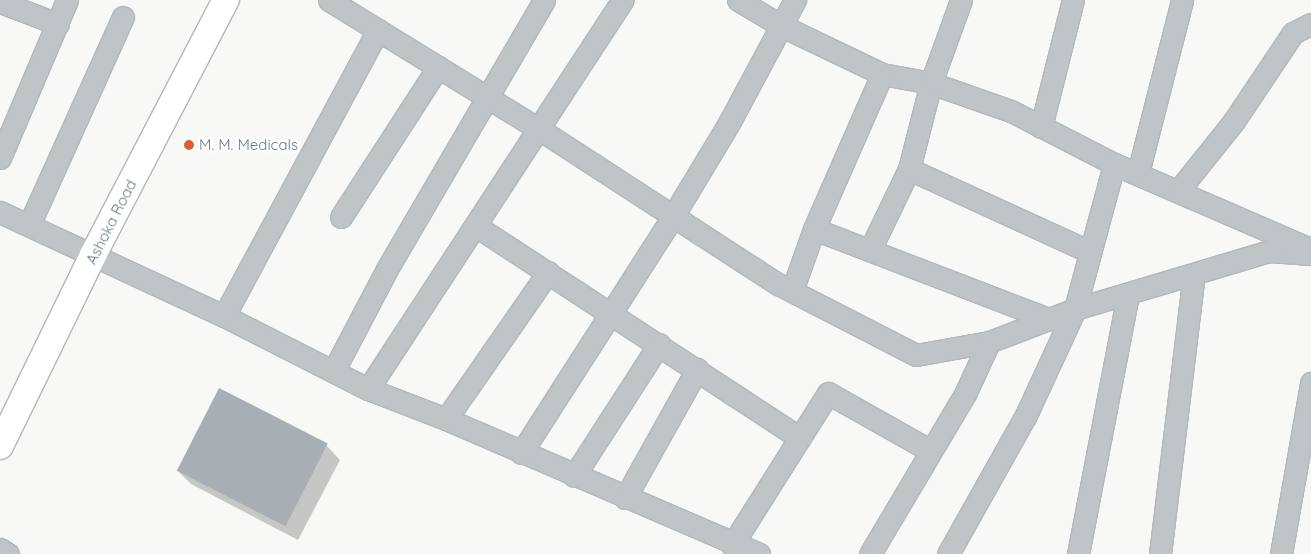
<!DOCTYPE html>
<style>
body{margin:0}
#map{position:relative;width:1311px;height:554px;overflow:hidden;background:#f8f8f6;font-family:Quicksand,sans-serif}
div>[style]{position:absolute}
.shadow>*{inset:0;background:#0003}
.building>*{inset:0;background:#a7afb5;transform-origin:0 0}
.roads{filter:drop-shadow(1px 0 #b3b8bc) drop-shadow(-1px 0 #b3b8bc) drop-shadow(0 1px #b3b8bc) drop-shadow(0 -1px #b3b8bc)}
.minor>*{height:21px;margin:-10.5px;padding:0 10.5px;transform-origin:10.5px;border-radius:10.5px;background:#bfc4c7}
.major>*{height:26px;margin:-13px;padding:0 13px;transform-origin:13px;border-radius:13px;background:#fff}
.dots>*{width:14px;height:14px;translate:-50% -50%;box-sizing:border-box;border:2px solid #fff;border-radius:50%}
span{translate:-50% -50%;white-space:nowrap;text-align:center;line-height:1.15;-webkit-text-stroke:5px #fff;paint-order:stroke}
.poi-label{font-size:15px;color:#697885}
.left{translate:0 -50%;text-align:left}
.street-label{font-size:15px;color:#697885}
</style>
<div id="map">
<div class="shadow">
<div style="clip-path:polygon(326px 445px,340px 460px,298px 540px,191px 484px,177px 470px)"></div>
</div>
<div class="building">
<div style="left:219px;top:388px;width:122px;height:93px;rotate:27deg"></div>
</div>
<div class="roads">
<div class="minor">
<div style="left:329px;top:0;width:246px;rotate:31.6deg"></div>
<div style="left:539px;top:129px;width:285px;rotate:33deg"></div>
<div style="left:778px;top:284px;width:155px;rotate:27.2deg"></div>
<div style="left:916px;top:355px;width:74px;rotate:-10.1deg"></div>
<div style="left:989px;top:342px;width:92px;rotate:-21deg"></div>
<div style="left:1075px;top:309px;width:202px;rotate:-16.6deg"></div>
<div style="left:1269px;top:251px;width:42px;rotate:4.1deg"></div>
<div style="left:738px;top:0;width:51px;rotate:30.6deg"></div>
<div style="left:782px;top:26px;width:111px;rotate:25.6deg"></div>
<div style="left:882px;top:74px;width:50px;rotate:10.4deg"></div>
<div style="left:931px;top:83px;width:85px;rotate:19.3deg"></div>
<div style="left:1011px;top:111px;width:116px;rotate:27.2deg"></div>
<div style="left:1114px;top:164px;width:211px;rotate:23.4deg"></div>
<div style="left:0;top:2px;width:62px;rotate:20.8deg"></div>
<div style="left:1041px;top:127px;width:131px;rotate:-75.9deg"></div>
<div style="left:0;top:158px;width:172px;rotate:-67deg"></div>
<div style="left:909px;top:169px;width:199px;rotate:24.6deg"></div>
<div style="left:1138px;top:173px;width:179px;rotate:-75.7deg"></div>
<div style="left:1178px;top:191px;width:90px;rotate:-51.3deg"></div>
<div style="left:1234px;top:121px;width:106px;rotate:-56.2deg"></div>
<div style="left:1293px;top:33px;width:20px;rotate:-27deg"></div>
<div style="left:0;top:212px;width:247px;rotate:24.9deg"></div>
<div style="left:224px;top:316px;width:161px;rotate:26.9deg"></div>
<div style="left:368px;top:389px;width:84px;rotate:21deg"></div>
<div style="left:446px;top:419px;width:341px;rotate:23.3deg"></div>
<div style="left:341px;top:217px;width:179px;rotate:-57.1deg"></div>
<div style="left:29px;top:225px;width:228px;rotate:-65.7deg"></div>
<div style="left:476px;top:226px;width:386px;rotate:33.2deg"></div>
<div style="left:814px;top:229px;width:252px;rotate:21deg"></div>
<div style="left:870px;top:250px;width:90px;rotate:-64.3deg"></div>
<div style="left:909px;top:169px;width:89px;rotate:-75.7deg"></div>
<div style="left:931px;top:83px;width:88px;rotate:-70.1deg"></div>
<div style="left:792px;top:291px;width:66px;rotate:-70.5deg"></div>
<div style="left:814px;top:229px;width:169px;rotate:-66.3deg"></div>
<div style="left:224px;top:316px;width:325px;rotate:-61.7deg"></div>
<div style="left:334px;top:370px;width:114px;rotate:-62.3deg"></div>
<div style="left:387px;top:269px;width:311px;rotate:-59.7deg"></div>
<div style="left:368px;top:389px;width:465px;rotate:-56.8deg"></div>
<div style="left:446px;top:419px;width:179px;rotate:-55.2deg"></div>
<div style="left:521px;top:453px;width:282px;rotate:-57.3deg"></div>
<div style="left:673px;top:216px;width:109px;rotate:-58.9deg"></div>
<div style="left:729px;top:123px;width:140px;rotate:-61.8deg"></div>
<div style="left:574px;top:476px;width:157px;rotate:-57.2deg"></div>
<div style="left:625px;top:498px;width:148px;rotate:-60.8deg"></div>
<div style="left:732px;top:545px;width:180px;rotate:-57.7deg"></div>
<div style="left:828px;top:393px;width:118px;rotate:29.4deg"></div>
<div style="left:0;top:549px;width:9px;rotate:32deg"></div>
<div style="left:870px;top:554px;width:188px;rotate:-59.3deg"></div>
<div style="left:966px;top:392px;width:55px;rotate:-65.3deg"></div>
<div style="left:948px;top:554px;width:159px;rotate:-60.7deg"></div>
<div style="left:1026px;top:415px;width:117px;rotate:-65.2deg"></div>
<div style="left:1075px;top:309px;width:150px;rotate:-74.9deg"></div>
<div style="left:1078px;top:554px;width:265px;rotate:-79.1deg"></div>
<div style="left:1160px;top:554px;width:282px;rotate:-83.1deg"></div>
<div style="left:1281px;top:554px;width:174px;rotate:-80deg"></div>
</div>
<div class="major">
<div style="left:0;top:446px;width:212px;rotate:-64deg"></div>
<div style="left:93px;top:255px;width:288px;rotate:-62.5deg"></div>
</div>
</div>
<div class="dots">
<div style="left:189px;top:145px;background:#da6035"></div>
</div>
<div class="poi-label">
<span class="left" style="left:199px;top:145px">M. M. Medicals</span>
</div>
<div class="street-label">
<span style="left:111px;top:222px;rotate:-63deg">Ashoka Road</span>
</div>
</div>
